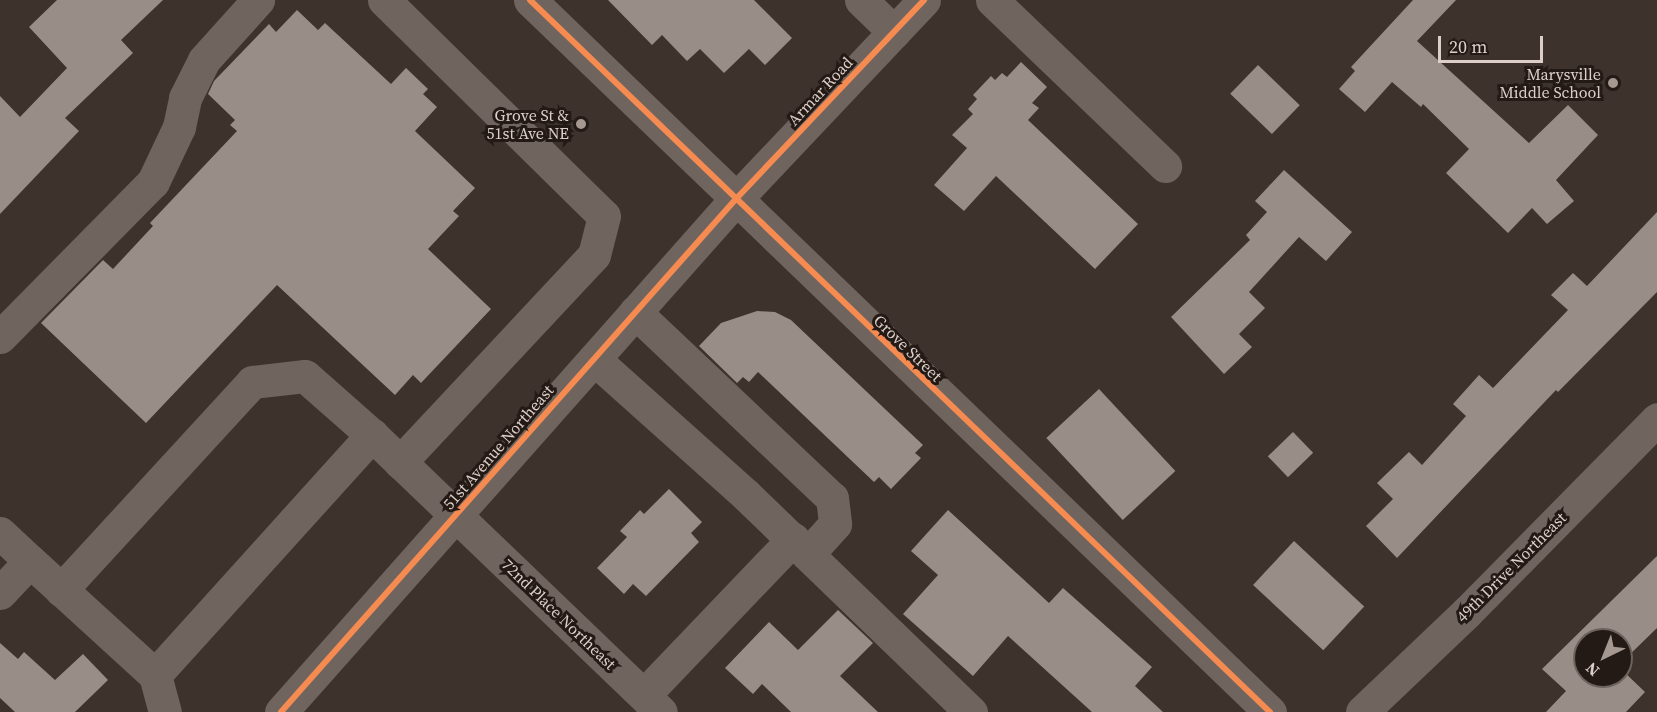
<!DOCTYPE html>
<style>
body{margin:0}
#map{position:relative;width:1657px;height:712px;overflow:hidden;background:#3d322c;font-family:"Source Serif 4",serif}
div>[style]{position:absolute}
.building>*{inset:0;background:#988d87;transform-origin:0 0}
.minor>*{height:33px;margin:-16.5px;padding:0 16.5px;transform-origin:16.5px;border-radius:16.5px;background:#6f645e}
.cycleway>*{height:6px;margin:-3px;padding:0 3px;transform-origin:3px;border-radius:3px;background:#f68b52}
.dots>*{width:16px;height:16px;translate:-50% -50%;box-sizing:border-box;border:3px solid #241a15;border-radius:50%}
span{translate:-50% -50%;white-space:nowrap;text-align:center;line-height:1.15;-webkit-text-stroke:6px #241a15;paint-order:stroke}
.poi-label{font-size:16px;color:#ddcfc8}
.right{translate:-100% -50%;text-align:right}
.street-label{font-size:16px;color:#ddcfc8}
.north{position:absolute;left:1573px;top:628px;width:60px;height:60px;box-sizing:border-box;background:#241a15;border:2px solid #6e625d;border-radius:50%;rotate:223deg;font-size:16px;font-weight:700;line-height:24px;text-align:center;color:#ddcfc8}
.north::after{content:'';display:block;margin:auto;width:21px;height:27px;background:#a59891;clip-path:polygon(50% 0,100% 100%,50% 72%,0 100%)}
.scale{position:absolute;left:1438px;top:36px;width:105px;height:27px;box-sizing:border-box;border:3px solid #ddcfc8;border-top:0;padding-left:8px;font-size:18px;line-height:21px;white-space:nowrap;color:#ddcfc8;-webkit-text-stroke:4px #241a15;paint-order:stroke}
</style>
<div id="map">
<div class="building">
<div style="clip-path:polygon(57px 0,163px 0,121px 40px,133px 53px,65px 118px,79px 131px,0 214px,0 96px,20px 117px,67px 68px,29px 27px)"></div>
<div style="clip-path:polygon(608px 0,754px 0,792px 38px,765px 65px,749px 49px,724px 73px,700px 49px,687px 61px,662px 35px,652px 45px)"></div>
<div style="clip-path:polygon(1413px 0,1456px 0,1417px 41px,1529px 143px,1568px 105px,1598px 135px,1556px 180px,1574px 201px,1547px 224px,1532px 208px,1508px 233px,1446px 173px,1469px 149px,1423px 104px,1421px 107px,1392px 82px,1365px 112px,1339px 89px,1355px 71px,1351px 67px)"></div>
<div style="clip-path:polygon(297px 10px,318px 30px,325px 23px,391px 84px,406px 68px,428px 89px,423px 94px,437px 107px,415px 131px,475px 188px,453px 211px,459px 216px,428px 249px,491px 309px,421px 383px,413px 375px,395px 395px,277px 285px,146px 423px,41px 323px,103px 260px,113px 269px,153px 226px,150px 223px,237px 131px,230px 125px,235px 120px,208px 94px,214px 81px,269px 24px,276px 32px)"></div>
<div style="clip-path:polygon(1021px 62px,1047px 87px,1032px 103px,1039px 108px,1028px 120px,1138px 224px,1095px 269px,996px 176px,964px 211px,934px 185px,967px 148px,952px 135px,973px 114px,968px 109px,977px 99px,973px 95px,991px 76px,995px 80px,1002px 73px,1007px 77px)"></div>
<div style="left:1258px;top:65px;width:58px;height:40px;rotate:44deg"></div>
<div style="clip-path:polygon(1284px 170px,1352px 232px,1326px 261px,1299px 237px,1249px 292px,1265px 308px,1239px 334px,1252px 347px,1224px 374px,1171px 317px,1250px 240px,1246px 235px,1267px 212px,1255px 201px)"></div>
<div style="clip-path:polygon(1657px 212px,1657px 292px,1558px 392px,1556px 390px,1397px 558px,1366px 526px,1393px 499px,1377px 483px,1409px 452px,1422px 465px,1466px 416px,1453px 404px,1479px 375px,1493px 388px,1568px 310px,1551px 295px,1573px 273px,1587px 286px)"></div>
<div style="clip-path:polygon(757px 311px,775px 312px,791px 320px,923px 445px,915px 453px,921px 458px,891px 489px,879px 477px,874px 482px,758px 372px,749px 382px,743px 377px,737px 383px,699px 346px,721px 323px)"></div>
<div style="left:1099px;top:389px;width:112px;height:72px;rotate:47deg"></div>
<div style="left:1293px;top:432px;width:29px;height:35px;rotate:46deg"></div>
<div style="clip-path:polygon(669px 489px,702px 522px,691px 533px,699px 542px,646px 596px,633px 584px,624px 594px,597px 568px,627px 537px,620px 531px,640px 510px,644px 514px)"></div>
<div style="clip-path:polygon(948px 510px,1049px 603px,1063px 588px,1152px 667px,1135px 686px,1163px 712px,1092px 712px,1008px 636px,973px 676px,903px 614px,938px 575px,911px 551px)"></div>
<div style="left:1294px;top:541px;width:96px;height:60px;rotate:43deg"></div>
<div style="clip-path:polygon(1657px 556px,1657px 628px,1621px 663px,1621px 640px,1585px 640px,1585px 676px,1621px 676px,1621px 669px,1645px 692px,1626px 712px,1546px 712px,1566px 691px,1542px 669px)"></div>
<div style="clip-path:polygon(838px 610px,873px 643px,840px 676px,878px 712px,791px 712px,762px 684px,753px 694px,725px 668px,769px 622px,798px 650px)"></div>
<div style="clip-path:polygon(0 643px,18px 659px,24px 652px,55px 680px,83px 654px,108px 680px,75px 712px,15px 712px,0 698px)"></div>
</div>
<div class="minor">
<div style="left:384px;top:0;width:308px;rotate:44.5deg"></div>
<div style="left:604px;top:216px;width:40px;rotate:104.4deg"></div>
<div style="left:594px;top:255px;width:284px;rotate:133.1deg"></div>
<div style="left:530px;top:0;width:1027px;rotate:43.9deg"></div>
<div style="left:861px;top:0;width:46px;rotate:44.1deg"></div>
<div style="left:992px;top:0;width:240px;rotate:43.8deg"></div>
<div style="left:635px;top:312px;width:271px;rotate:43.4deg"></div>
<div style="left:832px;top:498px;width:26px;rotate:83deg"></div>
<div style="left:835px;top:524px;width:40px;rotate:132deg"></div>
<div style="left:0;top:337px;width:218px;rotate:-45.4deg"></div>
<div style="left:153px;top:182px;width:61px;rotate:-64.7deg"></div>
<div style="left:179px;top:127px;width:30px;rotate:-78deg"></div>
<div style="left:185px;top:98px;width:42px;rotate:-63.4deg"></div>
<div style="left:204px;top:60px;width:81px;rotate:-48deg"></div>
<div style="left:594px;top:359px;width:204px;rotate:41.8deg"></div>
<div style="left:746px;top:495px;width:313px;rotate:44deg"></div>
<div style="left:0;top:533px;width:41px;rotate:43deg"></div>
<div style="left:61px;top:590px;width:282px;rotate:-47.4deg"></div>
<div style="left:252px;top:382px;width:53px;rotate:-6.5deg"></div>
<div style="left:305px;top:376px;width:89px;rotate:41.4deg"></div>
<div style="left:0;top:593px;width:44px;rotate:-46.8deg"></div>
<div style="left:30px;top:561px;width:169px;rotate:42.4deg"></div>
<div style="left:155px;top:675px;width:324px;rotate:-47.9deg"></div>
<div style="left:372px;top:435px;width:400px;rotate:43.8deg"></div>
<div style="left:155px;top:675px;width:38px;rotate:75deg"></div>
<div style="left:644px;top:695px;width:216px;rotate:-46.3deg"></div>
<div style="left:281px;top:712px;width:684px;rotate:-48.44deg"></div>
<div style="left:735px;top:200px;width:275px;rotate:-46.6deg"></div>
<div style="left:1362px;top:712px;width:144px;rotate:-43.6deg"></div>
<div style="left:1466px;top:613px;width:272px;rotate:-45.4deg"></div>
</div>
<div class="cycleway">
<div style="left:530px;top:0;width:1027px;rotate:43.9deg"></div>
<div style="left:281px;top:712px;width:684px;rotate:-48.44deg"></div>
<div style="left:735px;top:200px;width:275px;rotate:-46.6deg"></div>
</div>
<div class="dots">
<div style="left:1613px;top:83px;background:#a59891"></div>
<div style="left:581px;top:124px;background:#a59891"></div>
</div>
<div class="poi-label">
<span class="right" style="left:1601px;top:83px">Marysville<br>Middle School</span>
<span class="right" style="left:569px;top:124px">Grove St &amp;<br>51st Ave NE</span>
</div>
<div class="street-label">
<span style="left:820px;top:91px;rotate:-47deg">Armar Road</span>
<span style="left:908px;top:348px;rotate:44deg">Grove Street</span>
<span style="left:498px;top:447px;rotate:-49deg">51st Avenue Northeast</span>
<span style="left:1511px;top:567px;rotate:-45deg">49th Drive Northeast</span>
<span style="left:559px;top:614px;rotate:44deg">72nd Place Northeast</span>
</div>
<div class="north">N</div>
<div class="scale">20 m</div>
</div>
